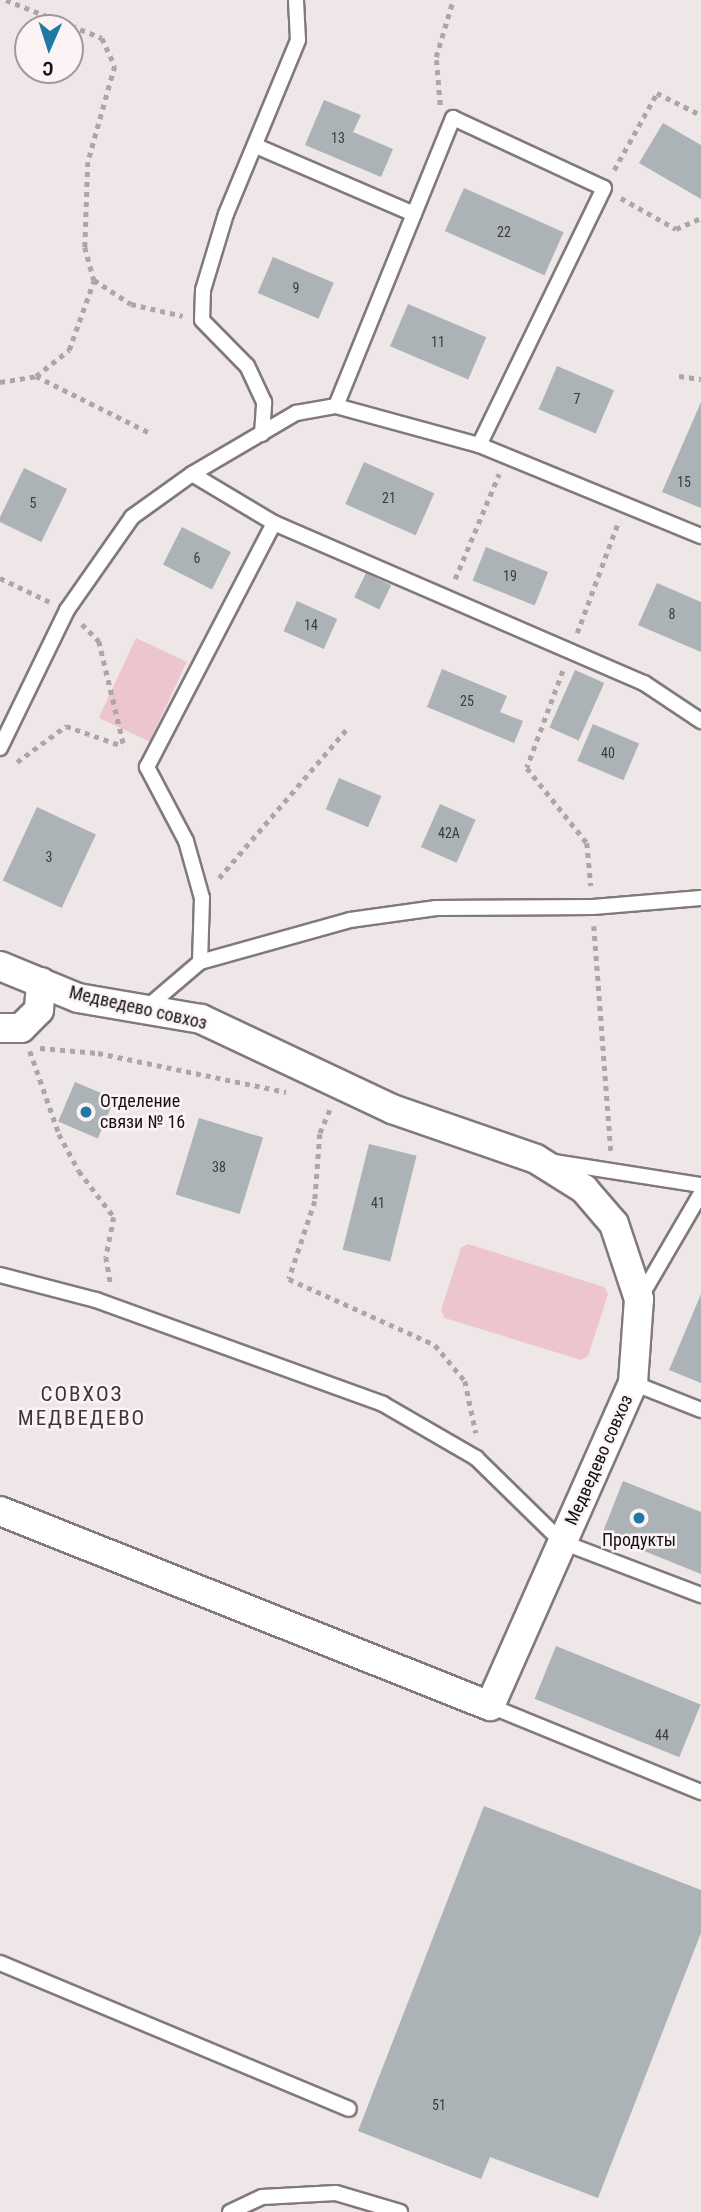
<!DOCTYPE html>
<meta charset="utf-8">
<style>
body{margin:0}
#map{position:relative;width:701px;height:2212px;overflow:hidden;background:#eee6e7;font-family:"Roboto Condensed",sans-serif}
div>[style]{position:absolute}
.green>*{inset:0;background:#edc5cd;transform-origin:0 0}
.building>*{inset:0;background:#acb3b7;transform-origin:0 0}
.path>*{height:4.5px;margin-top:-2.25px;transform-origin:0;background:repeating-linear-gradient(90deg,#aca6a7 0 5px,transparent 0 10px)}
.roads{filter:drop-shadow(2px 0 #81797b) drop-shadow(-2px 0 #81797b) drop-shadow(0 2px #81797b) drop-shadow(0 -2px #81797b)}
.lane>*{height:14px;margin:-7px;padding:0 7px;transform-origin:7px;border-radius:7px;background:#fff}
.street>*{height:28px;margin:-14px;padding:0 14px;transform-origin:14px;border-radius:14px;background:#fff}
.dots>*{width:19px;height:19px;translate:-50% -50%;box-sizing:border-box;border:4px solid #fcf3f5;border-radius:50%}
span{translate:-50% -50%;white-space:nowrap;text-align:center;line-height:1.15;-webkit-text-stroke:5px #fcf3f5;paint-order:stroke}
.number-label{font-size:14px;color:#3b3a3c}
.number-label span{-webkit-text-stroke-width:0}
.street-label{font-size:18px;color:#151213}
.poi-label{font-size:18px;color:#151213}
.left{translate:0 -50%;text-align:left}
.quarter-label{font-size:21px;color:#3c3637;letter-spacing:2px}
.north{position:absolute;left:14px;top:14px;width:70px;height:70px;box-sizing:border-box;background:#fcf3f5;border:2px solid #a0999b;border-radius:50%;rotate:183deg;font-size:19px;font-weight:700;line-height:28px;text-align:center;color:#151213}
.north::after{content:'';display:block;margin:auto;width:24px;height:32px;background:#2078a7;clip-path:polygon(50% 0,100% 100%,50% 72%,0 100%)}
</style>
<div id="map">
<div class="green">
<div style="left:136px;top:638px;width:56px;height:88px;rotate:25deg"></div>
<div style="clip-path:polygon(468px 1244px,604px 1287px,608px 1294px,588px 1356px,581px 1360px,445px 1318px,441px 1310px,461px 1248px)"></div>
</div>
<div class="building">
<div style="clip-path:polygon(324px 100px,361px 115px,353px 132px,393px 149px,381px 177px,305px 145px)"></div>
<div style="clip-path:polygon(663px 123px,701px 145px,701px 199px,639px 163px)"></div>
<div style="left:464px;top:188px;width:109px;height:47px;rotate:24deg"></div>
<div style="left:273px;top:257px;width:66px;height:39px;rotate:23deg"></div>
<div style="left:408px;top:304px;width:85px;height:46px;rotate:23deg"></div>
<div style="left:557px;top:366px;width:62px;height:47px;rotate:23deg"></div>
<div style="clip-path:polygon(701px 402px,701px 508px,662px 492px)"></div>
<div style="left:364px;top:462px;width:77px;height:46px;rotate:24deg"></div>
<div style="left:24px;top:468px;width:48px;height:59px;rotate:26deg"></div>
<div style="left:182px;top:527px;width:55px;height:42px;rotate:27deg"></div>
<div style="left:486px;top:547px;width:67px;height:36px;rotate:22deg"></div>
<div style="left:366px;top:573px;width:28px;height:27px;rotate:26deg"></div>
<div style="clip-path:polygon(657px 583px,701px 602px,701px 652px,638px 625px)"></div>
<div style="left:297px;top:601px;width:44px;height:33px;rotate:24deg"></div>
<div style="clip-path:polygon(442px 669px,507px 696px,500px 712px,523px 721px,514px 743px,427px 707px)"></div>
<div style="left:575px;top:670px;width:32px;height:63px;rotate:24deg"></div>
<div style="left:593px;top:724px;width:50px;height:40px;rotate:23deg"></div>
<div style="left:339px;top:778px;width:46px;height:34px;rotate:23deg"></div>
<div style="left:440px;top:804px;width:39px;height:47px;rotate:24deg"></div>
<div style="left:37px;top:807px;width:65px;height:81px;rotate:25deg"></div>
<div style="left:75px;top:1082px;width:43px;height:43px;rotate:23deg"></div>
<div style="left:199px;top:1118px;width:67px;height:80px;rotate:17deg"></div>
<div style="left:369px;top:1144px;width:49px;height:109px;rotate:14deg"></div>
<div style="clip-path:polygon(701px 1294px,701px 1383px,669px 1370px)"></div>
<div style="clip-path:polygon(623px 1481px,701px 1512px,701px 1574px,602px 1534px)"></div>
<div style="left:556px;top:1646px;width:156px;height:57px;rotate:22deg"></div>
<div style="clip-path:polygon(484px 1806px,701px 1890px,701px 1933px,598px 2198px,490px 2157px,481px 2179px,358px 2131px)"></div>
</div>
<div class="path">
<div style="left:6px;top:0;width:103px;rotate:21.6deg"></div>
<div style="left:102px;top:38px;width:31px;rotate:65deg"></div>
<div style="left:115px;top:66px;width:100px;rotate:105.7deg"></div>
<div style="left:88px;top:162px;width:85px;rotate:92deg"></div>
<div style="left:85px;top:247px;width:34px;rotate:75deg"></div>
<div style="left:94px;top:280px;width:44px;rotate:33deg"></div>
<div style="left:131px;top:304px;width:53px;rotate:13deg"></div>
<div style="left:440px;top:105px;width:48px;rotate:-94.8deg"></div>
<div style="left:436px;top:57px;width:59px;rotate:-73.4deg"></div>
<div style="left:614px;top:170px;width:88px;rotate:-60.8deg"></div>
<div style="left:657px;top:93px;width:49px;rotate:26.6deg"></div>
<div style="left:621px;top:198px;width:63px;rotate:29.4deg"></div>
<div style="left:676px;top:229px;width:27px;rotate:-24deg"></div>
<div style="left:36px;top:376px;width:127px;rotate:26.6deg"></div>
<div style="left:679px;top:376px;width:22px;rotate:8deg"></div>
<div style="left:0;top:382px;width:36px;rotate:-9deg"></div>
<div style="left:36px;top:376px;width:42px;rotate:-38.2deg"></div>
<div style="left:69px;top:350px;width:74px;rotate:-70.3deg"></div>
<div style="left:0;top:578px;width:55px;rotate:25.6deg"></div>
<div style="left:455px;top:579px;width:114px;rotate:-67.3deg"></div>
<div style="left:82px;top:624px;width:24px;rotate:45deg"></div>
<div style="left:99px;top:641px;width:108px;rotate:76.6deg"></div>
<div style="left:577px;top:633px;width:117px;rotate:-69.6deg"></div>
<div style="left:563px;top:671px;width:103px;rotate:110.4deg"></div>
<div style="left:527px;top:768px;width:96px;rotate:51.3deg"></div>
<div style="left:587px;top:843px;width:43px;rotate:84.7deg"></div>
<div style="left:17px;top:762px;width:61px;rotate:-36.3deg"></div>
<div style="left:66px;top:726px;width:60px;rotate:19.3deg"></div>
<div style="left:219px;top:878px;width:195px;rotate:-49.4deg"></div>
<div style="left:594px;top:926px;width:227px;rotate:85.7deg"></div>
<div style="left:40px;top:1048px;width:58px;rotate:4.9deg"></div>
<div style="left:98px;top:1053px;width:192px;rotate:11.7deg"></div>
<div style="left:30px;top:1051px;width:88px;rotate:70.7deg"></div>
<div style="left:59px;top:1134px;width:42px;rotate:61.6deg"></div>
<div style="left:79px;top:1171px;width:58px;rotate:52.7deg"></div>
<div style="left:114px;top:1217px;width:41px;rotate:101.3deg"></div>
<div style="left:106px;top:1257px;width:28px;rotate:80deg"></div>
<div style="left:330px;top:1110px;width:26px;rotate:113deg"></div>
<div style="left:320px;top:1134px;width:67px;rotate:94.3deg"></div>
<div style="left:315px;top:1201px;width:82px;rotate:108.4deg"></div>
<div style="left:289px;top:1279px;width:160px;rotate:24.3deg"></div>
<div style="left:435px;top:1345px;width:47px;rotate:50.2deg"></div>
<div style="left:465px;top:1381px;width:53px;rotate:78.1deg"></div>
</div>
<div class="roads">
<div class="lane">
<div style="left:256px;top:146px;width:172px;rotate:23.3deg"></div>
<div style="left:336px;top:406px;width:311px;rotate:-67.9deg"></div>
<div style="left:453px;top:118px;width:166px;rotate:24.9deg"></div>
<div style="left:604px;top:188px;width:286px;rotate:115.9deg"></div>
<div style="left:262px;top:434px;width:32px;rotate:-86deg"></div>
<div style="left:264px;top:402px;width:40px;rotate:-115deg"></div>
<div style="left:247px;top:366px;width:64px;rotate:-134.4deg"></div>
<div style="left:202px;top:320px;width:30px;rotate:-88deg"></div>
<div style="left:203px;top:290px;width:79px;rotate:-73.2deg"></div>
<div style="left:226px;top:214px;width:188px;rotate:-67.5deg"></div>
<div style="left:298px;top:40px;width:40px;rotate:-92.9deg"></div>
<div style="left:192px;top:474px;width:121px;rotate:-30.4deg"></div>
<div style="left:296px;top:413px;width:41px;rotate:-9.9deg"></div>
<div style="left:336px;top:406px;width:148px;rotate:15.3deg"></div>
<div style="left:479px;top:445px;width:240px;rotate:22.3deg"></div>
<div style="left:0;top:748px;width:153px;rotate:-64.1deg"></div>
<div style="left:67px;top:610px;width:113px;rotate:-55deg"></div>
<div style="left:132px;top:517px;width:74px;rotate:-35.6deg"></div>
<div style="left:192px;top:474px;width:96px;rotate:30.9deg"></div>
<div style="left:274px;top:523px;width:403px;rotate:23.4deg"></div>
<div style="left:644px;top:683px;width:69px;rotate:33.7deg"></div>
<div style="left:200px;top:962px;width:64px;rotate:-88.2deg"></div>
<div style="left:202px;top:898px;width:59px;rotate:-105.7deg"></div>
<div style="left:186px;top:841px;width:84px;rotate:-117.8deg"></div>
<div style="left:147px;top:767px;width:275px;rotate:-62.5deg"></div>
<div style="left:145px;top:1009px;width:72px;rotate:-40.5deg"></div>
<div style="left:200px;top:962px;width:156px;rotate:-15.6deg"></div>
<div style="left:350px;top:920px;width:87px;rotate:-7.9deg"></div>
<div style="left:436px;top:908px;width:157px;rotate:-0.4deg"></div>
<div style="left:593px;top:907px;width:108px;rotate:-4.8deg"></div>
<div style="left:554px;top:1162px;width:149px;rotate:8.9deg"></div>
<div style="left:0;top:1275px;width:99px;rotate:14.6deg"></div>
<div style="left:96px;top:1300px;width:305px;rotate:19.9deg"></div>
<div style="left:383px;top:1404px;width:108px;rotate:30.1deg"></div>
<div style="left:476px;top:1458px;width:120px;rotate:44.3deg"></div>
<div style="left:562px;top:1542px;width:149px;rotate:20.9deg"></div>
<div style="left:640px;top:1298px;width:121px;rotate:-59.8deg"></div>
<div style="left:633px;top:1383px;width:73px;rotate:21.7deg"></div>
<div style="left:490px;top:1706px;width:228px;rotate:22.2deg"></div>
<div style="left:0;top:1963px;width:378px;rotate:22.7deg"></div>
<div style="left:230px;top:2212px;width:35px;rotate:-25deg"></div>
<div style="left:262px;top:2197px;width:74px;rotate:-3.1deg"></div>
<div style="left:336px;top:2193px;width:67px;rotate:16.5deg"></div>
</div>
<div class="street">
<div style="left:0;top:966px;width:84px;rotate:22.3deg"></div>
<div style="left:78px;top:998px;width:125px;rotate:9.7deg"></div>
<div style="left:201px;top:1019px;width:211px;rotate:25.2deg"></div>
<div style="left:392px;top:1109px;width:152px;rotate:19.1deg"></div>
<div style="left:536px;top:1159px;width:57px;rotate:32deg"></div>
<div style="left:584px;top:1189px;width:46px;rotate:49.4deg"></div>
<div style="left:614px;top:1224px;width:79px;rotate:71.6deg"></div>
<div style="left:639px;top:1299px;width:84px;rotate:94.1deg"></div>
<div style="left:633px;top:1383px;width:353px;rotate:113.9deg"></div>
<div style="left:490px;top:1706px;width:527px;rotate:-158.3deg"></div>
<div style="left:0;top:1028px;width:21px"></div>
<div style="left:21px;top:1028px;width:25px;rotate:-45deg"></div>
<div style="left:39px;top:1010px;width:28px;rotate:-86deg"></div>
</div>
</div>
<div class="dots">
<div style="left:86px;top:1112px;background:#2078a7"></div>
<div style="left:639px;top:1518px;background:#2078a7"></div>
</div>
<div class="number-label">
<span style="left:338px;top:138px">13</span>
<span style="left:504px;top:232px">22</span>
<span style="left:296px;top:288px">9</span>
<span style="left:438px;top:342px">11</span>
<span style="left:577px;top:399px">7</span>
<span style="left:684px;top:482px">15</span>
<span style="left:389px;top:498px">21</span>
<span style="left:33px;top:503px">5</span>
<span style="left:197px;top:558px">6</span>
<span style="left:510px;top:576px">19</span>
<span style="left:672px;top:614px">8</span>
<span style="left:311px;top:625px">14</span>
<span style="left:467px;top:701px">25</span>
<span style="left:608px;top:753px">40</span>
<span style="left:449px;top:833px">42А</span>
<span style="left:49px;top:857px">3</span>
<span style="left:219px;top:1167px">38</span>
<span style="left:378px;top:1203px">41</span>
<span style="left:662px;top:1735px">44</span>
<span style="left:439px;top:2105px">51</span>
</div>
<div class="street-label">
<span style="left:138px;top:1008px;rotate:13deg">Медведево совхоз</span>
<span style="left:599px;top:1460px;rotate:-66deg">Медведево совхоз</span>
</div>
<div class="poi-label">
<span class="left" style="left:100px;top:1112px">Отделение<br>связи № 16</span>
<span style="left:639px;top:1540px">Продукты</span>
</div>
<div class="quarter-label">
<span style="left:82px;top:1406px">СОВХОЗ<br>МЕДВЕДЕВО</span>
</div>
<div class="north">С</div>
</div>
